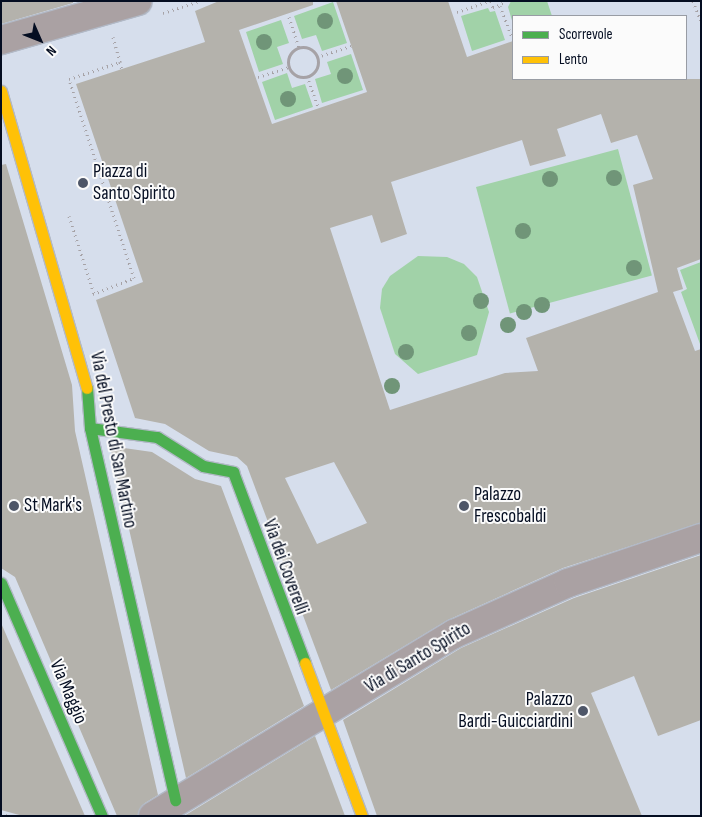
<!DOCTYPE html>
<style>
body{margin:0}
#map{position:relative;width:702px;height:817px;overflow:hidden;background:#d6deec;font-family:"Sofia Sans Condensed",sans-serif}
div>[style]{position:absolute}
.green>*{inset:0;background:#a1d2a8;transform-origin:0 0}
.building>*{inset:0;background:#b4b2ac}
.path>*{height:3px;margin-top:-1.5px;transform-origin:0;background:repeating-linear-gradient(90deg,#a6a2a6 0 1px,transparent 0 5px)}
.path>.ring{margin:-1.5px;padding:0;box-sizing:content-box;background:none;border:3px solid #a6a2a6;border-radius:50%}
.roads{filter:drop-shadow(1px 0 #b2b9c6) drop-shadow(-1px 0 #b2b9c6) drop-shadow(0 1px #b2b9c6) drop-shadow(0 -1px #b2b9c6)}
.street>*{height:28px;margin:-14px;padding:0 14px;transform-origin:14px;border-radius:14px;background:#aaa1a3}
.fast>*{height:11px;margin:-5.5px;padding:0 5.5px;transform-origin:5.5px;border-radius:5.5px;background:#4caf50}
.slow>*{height:11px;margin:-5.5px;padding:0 5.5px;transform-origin:5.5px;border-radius:5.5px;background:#ffc107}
.trees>*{width:16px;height:16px;margin:-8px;border-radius:50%;background:#709578}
.dots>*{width:14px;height:14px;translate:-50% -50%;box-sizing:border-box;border:2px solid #fbfbfb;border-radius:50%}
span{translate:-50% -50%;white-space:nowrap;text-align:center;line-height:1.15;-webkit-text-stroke:4px #fbfbfb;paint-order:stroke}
.poi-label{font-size:19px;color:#040d21}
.left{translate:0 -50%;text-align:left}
.right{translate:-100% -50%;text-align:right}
.street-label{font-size:19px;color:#040d21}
.frame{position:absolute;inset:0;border:2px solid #040d21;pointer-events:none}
.legend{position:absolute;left:512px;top:15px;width:175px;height:65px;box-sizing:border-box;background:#fbfbfb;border:1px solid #989ca4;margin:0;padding:6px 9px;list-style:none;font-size:15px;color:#040d21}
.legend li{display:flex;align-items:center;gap:10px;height:25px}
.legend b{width:25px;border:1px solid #989ca4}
.north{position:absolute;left:15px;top:15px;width:50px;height:50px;-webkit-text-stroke:4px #fbfbfb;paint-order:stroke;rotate:134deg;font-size:14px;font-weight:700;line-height:20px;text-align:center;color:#040d21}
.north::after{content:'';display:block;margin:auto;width:18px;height:22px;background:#040d21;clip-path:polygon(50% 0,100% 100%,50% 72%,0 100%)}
</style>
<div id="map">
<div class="green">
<div style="clip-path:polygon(511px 1px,547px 1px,552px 16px,513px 16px,513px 24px,508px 7px)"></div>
<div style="clip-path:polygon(333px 2px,347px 43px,322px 51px,316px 35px,302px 39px,294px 16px)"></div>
<div style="clip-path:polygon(488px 8px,490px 12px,495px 11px,505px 40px,472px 51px,461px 16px)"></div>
<div style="clip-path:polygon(281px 20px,289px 43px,277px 47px,283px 64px,259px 72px,246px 32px)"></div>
<div style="clip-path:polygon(351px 54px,363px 90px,322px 103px,315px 79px,331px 74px,327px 62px)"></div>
<div style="clip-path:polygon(287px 73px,292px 88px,305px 84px,313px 107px,275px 120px,262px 82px)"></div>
<div style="left:618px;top:149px;width:131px;height:147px;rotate:75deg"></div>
<div style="clip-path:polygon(418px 256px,447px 257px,464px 264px,477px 277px,489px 312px,477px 355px,418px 374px,395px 354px,380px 308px,382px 289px,390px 276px)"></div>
<div style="clip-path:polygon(701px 262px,701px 344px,700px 344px,681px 292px,687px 289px,680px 270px)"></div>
</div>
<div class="building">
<div style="clip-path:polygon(1px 1px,73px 1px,73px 3px,1px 24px)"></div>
<div style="clip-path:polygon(evenodd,219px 1px,313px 1px,313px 5px,239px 30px,272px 124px,367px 92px,336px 1px,448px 1px,467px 57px,513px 41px,513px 79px,701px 79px,701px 259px,677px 268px,683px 289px,673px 292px,695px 351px,701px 349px,701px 523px,563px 568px,448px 620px,331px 690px,247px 466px,237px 457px,209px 451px,165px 424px,135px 418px,96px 300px,143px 282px,76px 84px,205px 42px,195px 11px,219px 1px,601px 114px,611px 143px,637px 135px,653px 179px,633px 185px,658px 292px,526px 338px,538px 371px,505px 373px,390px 410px,330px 228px,372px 215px,381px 243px,407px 234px,391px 182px,522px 140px,530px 166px,566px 156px,557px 129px,601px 114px,219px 1px,334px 462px,367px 523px,317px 544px,285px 478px,334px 462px)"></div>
<div style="clip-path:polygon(6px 164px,72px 385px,75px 431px,158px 795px,145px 803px,137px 816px,117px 816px,15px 577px,1px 568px,1px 165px)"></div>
<div style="clip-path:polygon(110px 446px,152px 452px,195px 479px,221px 486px,304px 706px,186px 778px)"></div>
<div style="clip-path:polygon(701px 555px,701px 720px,658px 736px,634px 676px,591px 693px,642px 816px,377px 816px,343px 720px,461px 648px,574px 598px)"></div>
<div style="clip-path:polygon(1px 623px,85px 816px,23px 816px,1px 810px)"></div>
<div style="clip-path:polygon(315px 736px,345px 816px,184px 816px)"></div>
</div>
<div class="path">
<div style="left:491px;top:1px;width:7px;rotate:74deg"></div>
<div style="left:493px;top:8px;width:15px;rotate:-28deg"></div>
<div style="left:693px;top:1px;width:22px;rotate:69deg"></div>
<div style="left:500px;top:6px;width:34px;rotate:69deg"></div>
<div style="left:457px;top:12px;width:34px;rotate:-19deg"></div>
<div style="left:163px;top:13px;width:39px;rotate:-18deg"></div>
<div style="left:289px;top:17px;width:32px;rotate:72deg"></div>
<div style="left:113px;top:37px;width:26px;rotate:74deg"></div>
<div class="ring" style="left:288px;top:47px;width:27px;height:27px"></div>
<div style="left:317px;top:57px;width:36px;rotate:-18deg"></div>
<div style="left:307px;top:76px;width:33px;rotate:70deg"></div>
<div style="left:258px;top:77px;width:33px;rotate:-18deg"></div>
<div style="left:69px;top:216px;width:82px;rotate:72.2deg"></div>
<div style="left:93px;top:294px;width:44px;rotate:-21.3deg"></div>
<div style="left:134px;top:278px;width:209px;rotate:-108.1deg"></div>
<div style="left:69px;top:79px;width:54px;rotate:-18.4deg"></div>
<div style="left:120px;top:62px;width:8px;rotate:76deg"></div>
<div style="left:1px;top:814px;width:8px;rotate:14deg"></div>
</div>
<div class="roads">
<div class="street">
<div style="left:1px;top:40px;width:142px;rotate:-15.9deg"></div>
<div style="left:153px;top:816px;width:352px;rotate:-31.2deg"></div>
<div style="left:454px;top:634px;width:125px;rotate:-24.1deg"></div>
<div style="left:568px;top:583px;width:140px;rotate:-18.7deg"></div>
</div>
<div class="fast">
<div style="left:87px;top:388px;width:40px;rotate:85.7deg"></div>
<div style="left:90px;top:428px;width:382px;rotate:77.1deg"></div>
<div style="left:90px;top:428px;width:68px;rotate:7.7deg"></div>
<div style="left:157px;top:437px;width:54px;rotate:32.2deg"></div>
<div style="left:203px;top:466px;width:31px;rotate:11deg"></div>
<div style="left:233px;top:472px;width:204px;rotate:69.3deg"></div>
<div style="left:1px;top:583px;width:254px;rotate:66.6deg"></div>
</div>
<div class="slow">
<div style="left:1px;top:91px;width:309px;rotate:73.9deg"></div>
<div style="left:305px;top:663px;width:163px;rotate:69.6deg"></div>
</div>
</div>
<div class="trees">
<div style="left:325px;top:21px"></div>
<div style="left:264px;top:42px"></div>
<div style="left:345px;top:76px"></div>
<div style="left:288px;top:99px"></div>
<div style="left:614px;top:178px"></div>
<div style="left:550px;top:179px"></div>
<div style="left:523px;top:231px"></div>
<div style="left:634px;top:268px"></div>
<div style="left:481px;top:301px"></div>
<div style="left:542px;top:305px"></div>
<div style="left:524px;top:312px"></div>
<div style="left:508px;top:325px"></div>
<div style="left:469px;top:333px"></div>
<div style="left:406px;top:352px"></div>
<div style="left:392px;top:386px"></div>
</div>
<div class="dots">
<div style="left:83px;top:183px;background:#4e5668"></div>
<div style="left:14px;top:506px;background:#4e5668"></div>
<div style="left:464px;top:506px;background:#4e5668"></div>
<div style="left:583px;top:711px;background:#4e5668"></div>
</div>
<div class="poi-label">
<span class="left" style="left:93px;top:183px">Piazza di<br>Santo Spirito</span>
<span class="left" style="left:474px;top:506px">Palazzo<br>Frescobaldi</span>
<span class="left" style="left:24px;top:506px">St Mark's</span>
<span class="right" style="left:573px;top:711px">Palazzo<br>Bardi-Guicciardini</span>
</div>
<div class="street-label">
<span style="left:113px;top:440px;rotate:79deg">Via del Presto di San Martino</span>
<span style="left:285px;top:567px;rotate:70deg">Via dei Coverelli</span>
<span style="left:418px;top:658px;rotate:-31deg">Via di Santo Spirito</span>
<span style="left:68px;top:692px;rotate:67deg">Via Maggio</span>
</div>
<div class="frame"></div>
<ul class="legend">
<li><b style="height:6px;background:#4caf50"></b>Scorrevole</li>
<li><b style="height:6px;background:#ffc107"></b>Lento</li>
</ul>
<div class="north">N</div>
</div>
